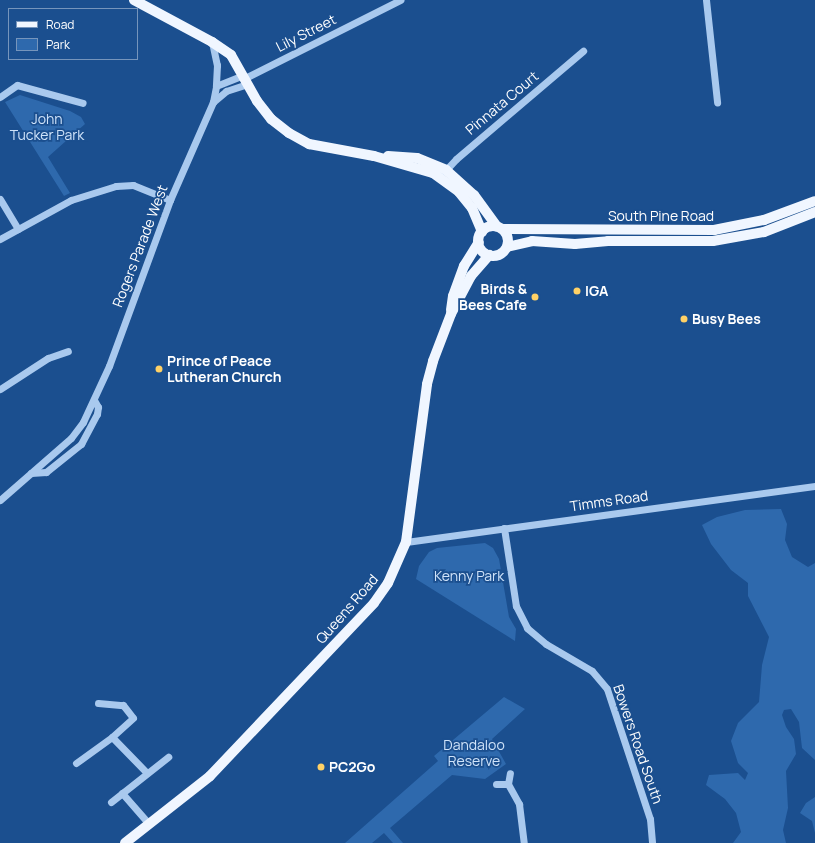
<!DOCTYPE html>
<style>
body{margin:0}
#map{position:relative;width:815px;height:843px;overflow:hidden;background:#1b4f8f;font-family:Manrope,sans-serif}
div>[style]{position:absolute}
.green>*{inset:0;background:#2e69ad}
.minor>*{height:7px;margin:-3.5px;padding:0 3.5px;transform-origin:3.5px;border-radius:3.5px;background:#a9c9ee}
.major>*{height:10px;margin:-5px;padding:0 5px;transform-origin:5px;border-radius:5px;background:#f0f6ff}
.major>.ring{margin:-5px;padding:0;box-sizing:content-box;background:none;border:10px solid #f0f6ff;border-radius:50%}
.dots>*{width:11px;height:11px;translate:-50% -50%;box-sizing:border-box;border:2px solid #1b4f8f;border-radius:50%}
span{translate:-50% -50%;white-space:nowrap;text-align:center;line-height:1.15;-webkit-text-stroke:3.5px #1b4f8f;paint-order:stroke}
.street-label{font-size:14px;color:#fff}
.park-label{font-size:14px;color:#cfe3fa}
.poi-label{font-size:14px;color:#fff;font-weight:700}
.right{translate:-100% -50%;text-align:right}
.left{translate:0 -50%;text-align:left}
.legend{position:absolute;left:8px;top:8px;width:130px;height:52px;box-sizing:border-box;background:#1b4f8f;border:1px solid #7695bc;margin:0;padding:5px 7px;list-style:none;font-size:12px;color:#fff}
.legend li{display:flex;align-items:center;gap:8px;height:20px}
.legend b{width:20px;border:1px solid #7695bc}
</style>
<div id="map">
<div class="green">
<div style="clip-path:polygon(20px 95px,70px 111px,81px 117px,85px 124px,48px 157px,70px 193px,64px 196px,5px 102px)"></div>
<div style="clip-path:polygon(781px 509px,787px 524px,785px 540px,792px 557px,808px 567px,815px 563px,815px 760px,802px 748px,799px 722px,791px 709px,784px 710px,782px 715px,786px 727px,794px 739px,796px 754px,786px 771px,788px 808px,783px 830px,786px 843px,733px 843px,741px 832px,736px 813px,725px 799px,706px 785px,709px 775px,738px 773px,745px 780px,748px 773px,738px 763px,731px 741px,738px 723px,759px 702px,762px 665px,769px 637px,748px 596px,748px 583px,731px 570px,711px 544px,702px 525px,717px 517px,745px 510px)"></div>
<div style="clip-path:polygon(485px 543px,493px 548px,499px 559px,509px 617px,516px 629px,515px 641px,416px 579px,419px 566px,429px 552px,437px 548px)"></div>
<div style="clip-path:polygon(504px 697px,525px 709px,492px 739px,506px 764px,485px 779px,452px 775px,390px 828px,403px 843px,393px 843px,384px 833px,372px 843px,345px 843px,438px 761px,434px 756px)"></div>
<div style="clip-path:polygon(815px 797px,815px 833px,812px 821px,800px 813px,806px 803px)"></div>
</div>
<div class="minor">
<div style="left:706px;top:0;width:103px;rotate:83.8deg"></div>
<div style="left:212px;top:42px;width:24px;rotate:78deg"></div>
<div style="left:217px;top:65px;width:21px;rotate:93deg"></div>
<div style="left:245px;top:78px;width:174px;rotate:-26.7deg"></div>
<div style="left:0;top:97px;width:21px;rotate:-35deg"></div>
<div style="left:17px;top:85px;width:68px;rotate:15.3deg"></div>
<div style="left:213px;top:102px;width:17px;rotate:-40deg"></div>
<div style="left:226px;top:91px;width:23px;rotate:-18deg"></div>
<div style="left:443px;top:173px;width:19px;rotate:-47deg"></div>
<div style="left:456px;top:159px;width:167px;rotate:-40.4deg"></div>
<div style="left:0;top:199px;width:35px;rotate:59deg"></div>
<div style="left:0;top:239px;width:81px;rotate:-28.8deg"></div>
<div style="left:71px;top:200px;width:47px;rotate:-17.3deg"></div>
<div style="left:116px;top:186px;width:17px;rotate:-3deg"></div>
<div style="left:133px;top:185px;width:40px;rotate:22deg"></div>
<div style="left:0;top:389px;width:57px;rotate:-32.9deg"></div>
<div style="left:48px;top:358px;width:21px;rotate:-19deg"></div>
<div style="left:31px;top:473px;width:15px;rotate:-4deg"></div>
<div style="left:46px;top:472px;width:45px;rotate:-38.7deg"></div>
<div style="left:81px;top:444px;width:34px;rotate:-62deg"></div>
<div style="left:97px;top:414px;width:7px;rotate:-82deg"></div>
<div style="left:98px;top:407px;width:8px;rotate:-120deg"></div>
<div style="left:0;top:500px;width:94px;rotate:-41.1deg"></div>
<div style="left:71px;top:438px;width:20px;rotate:-53deg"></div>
<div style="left:83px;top:422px;width:62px;rotate:-65.1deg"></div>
<div style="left:109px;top:366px;width:177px;rotate:-69.8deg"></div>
<div style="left:170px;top:200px;width:107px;rotate:-66.3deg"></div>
<div style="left:213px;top:102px;width:16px;rotate:-79deg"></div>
<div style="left:216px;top:86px;width:29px;rotate:-22deg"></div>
<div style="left:504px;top:528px;width:79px;rotate:81.3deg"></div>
<div style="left:516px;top:606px;width:25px;rotate:63deg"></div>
<div style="left:527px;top:628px;width:25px;rotate:40deg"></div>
<div style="left:546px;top:644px;width:53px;rotate:30.4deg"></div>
<div style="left:592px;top:671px;width:23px;rotate:50deg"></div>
<div style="left:607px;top:689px;width:137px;rotate:71.7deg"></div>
<div style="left:650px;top:819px;width:24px;rotate:85deg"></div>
<div style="left:406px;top:542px;width:413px;rotate:-7.8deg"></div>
<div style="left:98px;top:703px;width:25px;rotate:5deg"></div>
<div style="left:123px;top:705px;width:16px;rotate:52deg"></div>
<div style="left:133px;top:718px;width:28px;rotate:138deg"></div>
<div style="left:76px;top:763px;width:44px;rotate:-35.8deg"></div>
<div style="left:112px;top:737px;width:50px;rotate:45.8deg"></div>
<div style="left:496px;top:784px;width:12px"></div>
<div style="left:508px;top:784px;width:11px;rotate:-80deg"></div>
<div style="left:508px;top:784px;width:23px;rotate:61deg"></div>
<div style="left:519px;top:804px;width:39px;rotate:83deg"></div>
<div style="left:122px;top:793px;width:41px;rotate:48.9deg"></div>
<div style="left:111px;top:802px;width:73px;rotate:-38.3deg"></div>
</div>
<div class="major">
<div style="left:134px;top:0;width:89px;rotate:28.3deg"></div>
<div style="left:212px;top:42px;width:23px;rotate:34deg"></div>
<div style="left:231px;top:55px;width:53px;rotate:60.5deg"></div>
<div style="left:257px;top:101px;width:23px;rotate:52deg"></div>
<div style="left:271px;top:119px;width:23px;rotate:38deg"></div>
<div style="left:289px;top:133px;width:23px;rotate:29deg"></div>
<div style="left:309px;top:144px;width:66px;rotate:10.5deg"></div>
<div style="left:374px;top:156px;width:61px;rotate:16.1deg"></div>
<div style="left:433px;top:173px;width:32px;rotate:36deg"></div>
<div style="left:459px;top:192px;width:21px;rotate:51deg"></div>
<div style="left:472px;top:208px;width:26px;rotate:67deg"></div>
<div style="left:388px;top:156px;width:29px;rotate:4deg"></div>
<div style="left:417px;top:158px;width:31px;rotate:22deg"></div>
<div style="left:446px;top:170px;width:38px;rotate:42deg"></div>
<div style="left:474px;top:195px;width:39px;rotate:54deg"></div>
<div class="ring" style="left:478px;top:226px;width:20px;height:20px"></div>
<div style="left:503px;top:229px;width:211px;rotate:0.3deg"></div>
<div style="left:714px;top:230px;width:51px;rotate:-11.3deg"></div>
<div style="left:764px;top:220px;width:54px;rotate:-20.4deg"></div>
<div style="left:507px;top:247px;width:26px;rotate:-13deg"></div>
<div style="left:532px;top:241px;width:43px;rotate:4deg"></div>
<div style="left:575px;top:244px;width:33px;rotate:-5deg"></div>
<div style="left:608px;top:241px;width:105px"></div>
<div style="left:713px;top:241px;width:52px;rotate:-10deg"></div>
<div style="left:764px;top:232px;width:55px;rotate:-21.4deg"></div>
<div style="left:451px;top:310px;width:14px;rotate:-82deg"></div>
<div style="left:453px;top:296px;width:32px;rotate:-70deg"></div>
<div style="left:464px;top:266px;width:28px;rotate:-58deg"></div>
<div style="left:125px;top:843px;width:108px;rotate:-38.2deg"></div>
<div style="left:210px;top:776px;width:238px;rotate:-46.5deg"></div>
<div style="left:374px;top:603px;width:24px;rotate:-55deg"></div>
<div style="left:388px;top:583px;width:45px;rotate:-66.3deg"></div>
<div style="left:406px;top:542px;width:159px;rotate:-82.4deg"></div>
<div style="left:427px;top:384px;width:24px;rotate:-75deg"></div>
<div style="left:433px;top:361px;width:50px;rotate:-69deg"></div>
<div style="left:451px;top:314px;width:43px;rotate:-62.2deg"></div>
<div style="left:471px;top:276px;width:28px;rotate:-49deg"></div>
</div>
<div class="dots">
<div style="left:577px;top:291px;background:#ffd166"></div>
<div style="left:535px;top:297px;background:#ffd166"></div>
<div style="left:684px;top:319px;background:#ffd166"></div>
<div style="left:159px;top:369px;background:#ffd166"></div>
<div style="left:321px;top:767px;background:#ffd166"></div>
</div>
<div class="street-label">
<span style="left:306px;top:33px;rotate:-27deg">Lily Street</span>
<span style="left:502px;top:103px;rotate:-40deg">Pinnata Court</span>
<span style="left:661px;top:216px">South Pine Road</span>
<span style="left:140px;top:246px;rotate:-69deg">Rogers Parade West</span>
<span style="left:609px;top:501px;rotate:-8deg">Timms Road</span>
<span style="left:347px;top:609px;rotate:-49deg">Queens Road</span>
<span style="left:638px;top:744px;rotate:71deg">Bowers Road South</span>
</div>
<div class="park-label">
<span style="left:47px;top:127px">John<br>Tucker Park</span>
<span style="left:469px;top:576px">Kenny Park</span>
<span style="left:474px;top:753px">Dandaloo<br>Reserve</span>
</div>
<div class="poi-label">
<span class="right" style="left:527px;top:297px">Birds &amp;<br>Bees Cafe</span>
<span class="left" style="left:585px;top:291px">IGA</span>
<span class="left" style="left:692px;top:319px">Busy Bees</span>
<span class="left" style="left:167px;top:369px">Prince of Peace<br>Lutheran Church</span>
<span class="left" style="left:329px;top:767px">PC2Go</span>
</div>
<ul class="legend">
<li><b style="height:5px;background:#f0f6ff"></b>Road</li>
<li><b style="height:11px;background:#2e69ad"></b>Park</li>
</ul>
</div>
